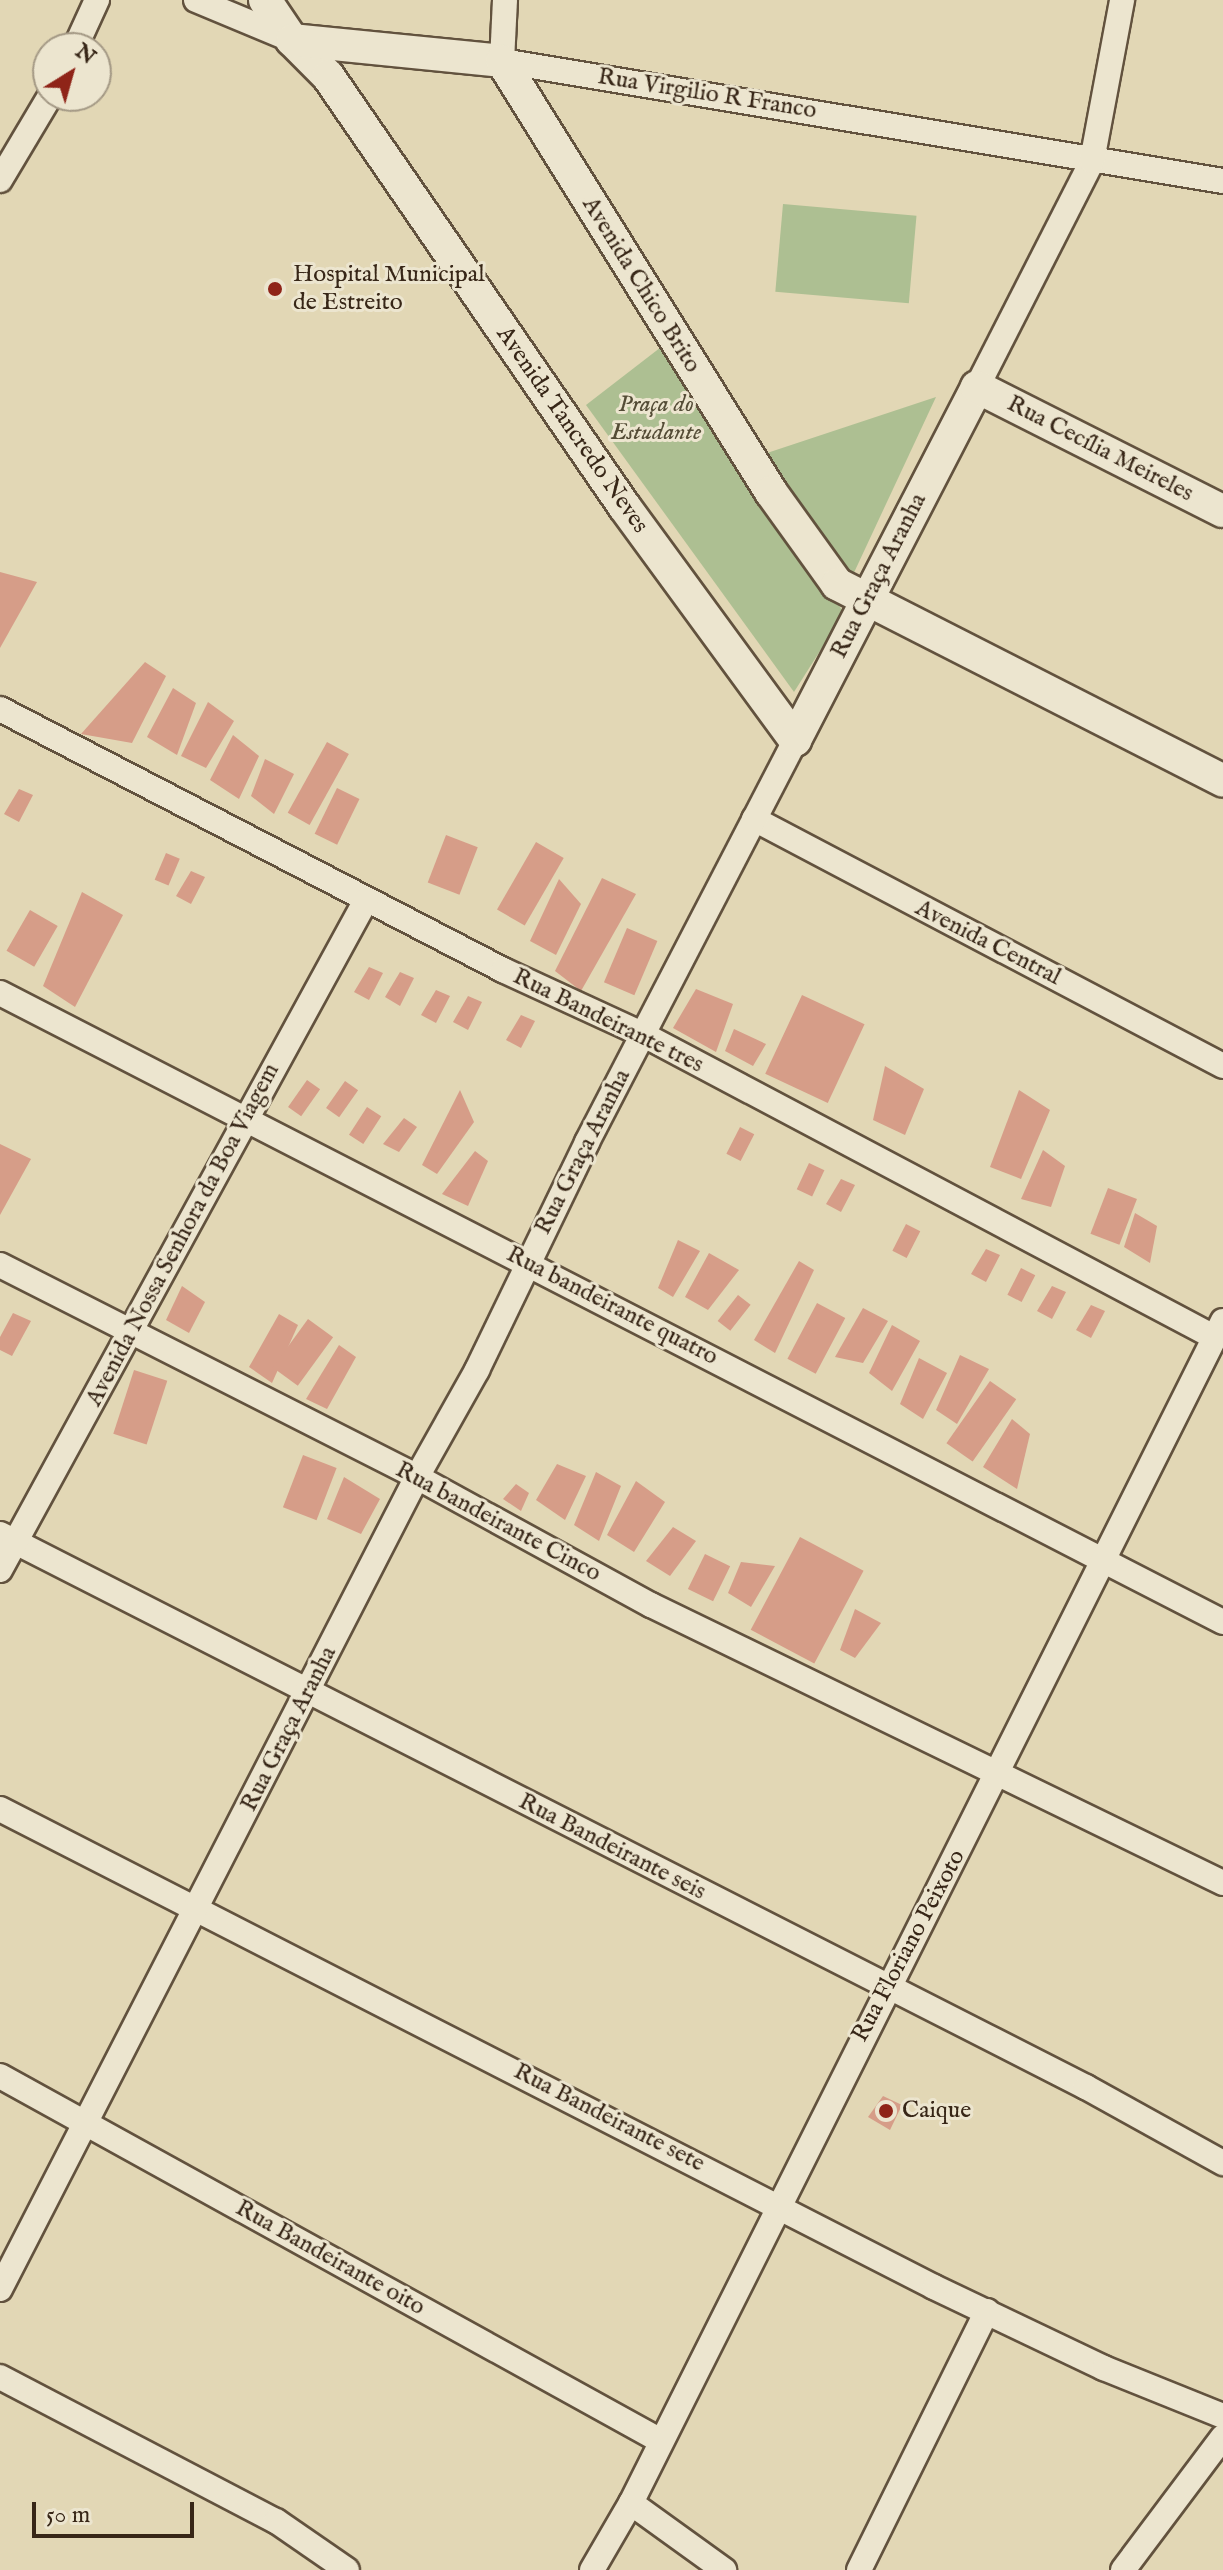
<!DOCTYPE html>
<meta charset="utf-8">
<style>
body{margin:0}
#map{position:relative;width:1223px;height:2570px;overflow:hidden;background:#e2d7b5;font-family:"IM FELL English",serif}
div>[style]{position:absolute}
.green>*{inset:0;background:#adbf92;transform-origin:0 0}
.building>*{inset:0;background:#d69d88;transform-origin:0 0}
.roads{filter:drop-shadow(2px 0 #62523e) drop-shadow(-2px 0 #62523e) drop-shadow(0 2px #62523e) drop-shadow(0 -2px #62523e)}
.minor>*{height:24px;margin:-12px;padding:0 12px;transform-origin:12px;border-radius:12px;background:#ece5cf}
.secondary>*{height:32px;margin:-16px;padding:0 16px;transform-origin:16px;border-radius:16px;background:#ece5cf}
.dots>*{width:22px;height:22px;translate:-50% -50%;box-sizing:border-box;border:4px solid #ece5cf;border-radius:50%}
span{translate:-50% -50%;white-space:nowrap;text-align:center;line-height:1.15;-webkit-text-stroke:6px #ece5cf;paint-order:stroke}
.street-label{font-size:24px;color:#372617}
.poi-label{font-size:24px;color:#372617}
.left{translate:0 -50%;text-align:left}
.park-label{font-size:24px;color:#544c36;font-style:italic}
.north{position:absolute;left:32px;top:32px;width:80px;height:80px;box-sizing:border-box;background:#ece5cf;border:2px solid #a49985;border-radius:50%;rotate:37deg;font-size:22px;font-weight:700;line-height:32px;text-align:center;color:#372617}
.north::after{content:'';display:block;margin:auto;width:28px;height:36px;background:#8f2418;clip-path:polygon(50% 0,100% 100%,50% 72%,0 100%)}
.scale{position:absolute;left:32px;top:2502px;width:162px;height:36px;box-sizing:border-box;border:4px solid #372617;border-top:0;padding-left:10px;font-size:24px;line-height:28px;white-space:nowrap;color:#372617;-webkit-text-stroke:6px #ece5cf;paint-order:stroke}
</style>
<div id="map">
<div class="green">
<div style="left:783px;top:204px;width:134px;height:88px;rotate:5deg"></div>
<div style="clip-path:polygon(665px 344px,844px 613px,794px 692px,586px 405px)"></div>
<div style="clip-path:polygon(936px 397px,851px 579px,764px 454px)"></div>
</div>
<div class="building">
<div style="clip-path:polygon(0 572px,37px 582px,0 648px)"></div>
<div style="clip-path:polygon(145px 662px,166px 676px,132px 743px,81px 734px)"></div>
<div style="clip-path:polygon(173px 688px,196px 703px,177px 755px,147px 737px)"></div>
<div style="clip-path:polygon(208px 702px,234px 721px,206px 768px,181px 756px)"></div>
<div style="clip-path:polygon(233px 735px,259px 756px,239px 799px,210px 780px)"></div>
<div style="left:327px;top:742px;width:25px;height:81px;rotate:29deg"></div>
<div style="clip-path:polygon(265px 759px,294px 774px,274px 814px,251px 796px)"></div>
<div style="left:337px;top:788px;width:25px;height:51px;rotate:26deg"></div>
<div style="clip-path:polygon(19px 789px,33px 795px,19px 822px,4px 814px)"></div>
<div style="left:446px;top:835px;width:34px;height:51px;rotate:21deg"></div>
<div style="left:536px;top:842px;width:32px;height:78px;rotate:30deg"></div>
<div style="left:166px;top:853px;width:15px;height:29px;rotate:23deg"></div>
<div style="clip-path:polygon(191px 871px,205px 877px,191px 904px,176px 896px)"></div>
<div style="clip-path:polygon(602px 878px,636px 894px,581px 991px,555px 971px)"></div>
<div style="clip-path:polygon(559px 879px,581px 904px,556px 955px,530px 941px)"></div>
<div style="clip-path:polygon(82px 892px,123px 915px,75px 1007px,43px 986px)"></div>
<div style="left:30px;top:910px;width:32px;height:47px;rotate:30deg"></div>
<div style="left:627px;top:928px;width:33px;height:59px;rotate:23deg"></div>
<div style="clip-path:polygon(369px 967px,383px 973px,369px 1000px,354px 992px)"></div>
<div style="clip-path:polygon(400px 972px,414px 978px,400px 1006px,385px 997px)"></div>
<div style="clip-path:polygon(696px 989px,733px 1004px,716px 1052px,673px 1028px)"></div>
<div style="clip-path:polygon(436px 990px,450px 996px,436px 1023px,421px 1015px)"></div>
<div style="left:802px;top:995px;width:69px;height:87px;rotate:25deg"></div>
<div style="clip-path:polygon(468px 996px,482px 1002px,468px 1030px,453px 1022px)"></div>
<div style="clip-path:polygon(521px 1015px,535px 1021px,521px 1048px,506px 1040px)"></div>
<div style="clip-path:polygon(734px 1029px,766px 1044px,753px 1066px,725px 1051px)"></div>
<div style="clip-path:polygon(885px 1066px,924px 1089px,905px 1135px,873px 1120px)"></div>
<div style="left:307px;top:1080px;width:16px;height:33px;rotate:35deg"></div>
<div style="left:345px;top:1081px;width:16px;height:33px;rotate:35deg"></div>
<div style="clip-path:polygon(460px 1090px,474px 1122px,437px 1174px,422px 1165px)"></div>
<div style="clip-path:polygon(1019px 1090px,1050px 1110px,1021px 1179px,990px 1167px)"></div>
<div style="left:367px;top:1107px;width:17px;height:33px;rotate:33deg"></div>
<div style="clip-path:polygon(404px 1118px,417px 1127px,399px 1152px,383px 1144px)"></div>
<div style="left:740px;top:1127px;width:16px;height:30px;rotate:27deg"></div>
<div style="clip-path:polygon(0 1144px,31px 1159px,0 1215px)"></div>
<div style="clip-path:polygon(1043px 1150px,1065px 1166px,1051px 1207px,1021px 1199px)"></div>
<div style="clip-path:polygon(475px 1151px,488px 1161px,468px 1206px,442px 1194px)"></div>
<div style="left:809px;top:1163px;width:17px;height:29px;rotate:25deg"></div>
<div style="clip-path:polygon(841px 1179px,855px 1185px,841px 1212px,826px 1204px)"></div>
<div style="left:1108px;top:1188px;width:31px;height:49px;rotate:21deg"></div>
<div style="clip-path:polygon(1135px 1213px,1157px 1226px,1150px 1263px,1124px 1247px)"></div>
<div style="left:906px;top:1224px;width:16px;height:30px;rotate:27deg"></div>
<div style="clip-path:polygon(678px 1240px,700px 1251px,673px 1297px,658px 1288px)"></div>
<div style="clip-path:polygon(986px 1249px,1000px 1255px,986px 1282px,971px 1274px)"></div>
<div style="clip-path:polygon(709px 1253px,739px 1270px,708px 1310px,685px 1297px)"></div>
<div style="clip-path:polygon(799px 1261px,814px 1270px,775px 1353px,754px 1340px)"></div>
<div style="left:1021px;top:1268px;width:16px;height:30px;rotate:27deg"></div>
<div style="clip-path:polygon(182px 1286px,205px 1302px,189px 1333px,166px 1320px)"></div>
<div style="clip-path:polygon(1052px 1286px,1066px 1292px,1052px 1319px,1037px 1311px)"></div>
<div style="left:738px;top:1295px;width:16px;height:33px;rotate:38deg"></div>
<div style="left:817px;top:1303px;width:32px;height:63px;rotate:28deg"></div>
<div style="clip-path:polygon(1091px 1305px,1105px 1311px,1091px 1338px,1076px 1330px)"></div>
<div style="clip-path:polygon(863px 1308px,888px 1321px,863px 1363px,835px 1357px)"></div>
<div style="clip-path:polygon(13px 1313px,31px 1321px,12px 1356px,0 1350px,0 1337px)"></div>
<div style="clip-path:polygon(279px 1314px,298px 1325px,272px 1383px,249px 1367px)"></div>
<div style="left:308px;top:1319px;width:31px;height:60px;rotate:36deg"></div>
<div style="clip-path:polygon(892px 1325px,920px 1341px,892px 1391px,869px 1373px)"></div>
<div style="clip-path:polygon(339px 1345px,356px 1357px,327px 1409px,306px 1399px)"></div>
<div style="clip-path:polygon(960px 1355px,989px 1369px,957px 1424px,936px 1410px)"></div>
<div style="clip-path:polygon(919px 1358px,947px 1373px,923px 1419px,900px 1404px)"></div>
<div style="left:134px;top:1370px;width:35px;height:67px;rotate:18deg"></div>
<div style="left:990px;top:1381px;width:32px;height:76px;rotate:35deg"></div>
<div style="clip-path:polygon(1012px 1419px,1030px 1434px,1017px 1489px,983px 1467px)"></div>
<div style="left:303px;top:1455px;width:36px;height:56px;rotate:21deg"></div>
<div style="clip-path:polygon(557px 1464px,586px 1476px,565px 1520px,536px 1500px)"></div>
<div style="clip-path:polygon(596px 1472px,621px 1486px,599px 1541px,574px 1525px)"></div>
<div style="clip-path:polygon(344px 1477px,380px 1499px,361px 1534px,327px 1519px)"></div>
<div style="clip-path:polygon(636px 1481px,665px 1502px,634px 1552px,607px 1535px)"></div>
<div style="clip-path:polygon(516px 1484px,529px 1493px,521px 1511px,503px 1499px)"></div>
<div style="clip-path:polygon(673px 1527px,696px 1541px,670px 1576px,646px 1561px)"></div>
<div style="left:800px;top:1537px;width:72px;height:105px;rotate:28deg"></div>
<div style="left:705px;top:1554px;width:28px;height:39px;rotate:26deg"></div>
<div style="clip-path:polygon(741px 1562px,775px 1566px,751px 1607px,728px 1593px)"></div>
<div style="clip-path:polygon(855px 1609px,881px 1623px,855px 1658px,840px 1650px)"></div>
<div style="clip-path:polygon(883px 2096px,902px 2105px,890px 2130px,868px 2117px)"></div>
</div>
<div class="roads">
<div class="minor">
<div style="left:196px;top:0;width:104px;rotate:22.6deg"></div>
<div style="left:505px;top:0;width:61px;rotate:92.8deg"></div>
<div style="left:502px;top:61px;width:731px;rotate:9.45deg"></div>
<div style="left:75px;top:48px;width:53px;rotate:-65.4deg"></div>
<div style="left:0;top:180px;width:98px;rotate:-59.2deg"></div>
<div style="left:977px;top:387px;width:254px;rotate:-63deg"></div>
<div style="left:1092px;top:161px;width:164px;rotate:-79.4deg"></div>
<div style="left:0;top:709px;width:567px;rotate:27.42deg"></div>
<div style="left:503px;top:970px;width:155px;rotate:24.7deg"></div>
<div style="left:644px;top:1035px;width:645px;rotate:27.92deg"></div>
<div style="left:754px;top:819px;width:530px;rotate:27.77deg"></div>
<div style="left:0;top:993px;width:1375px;rotate:27.22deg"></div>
<div style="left:0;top:1265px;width:468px;rotate:26.9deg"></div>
<div style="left:417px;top:1477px;width:267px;rotate:28.7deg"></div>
<div style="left:651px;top:1605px;width:636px;rotate:25.92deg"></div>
<div style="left:0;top:1534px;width:1219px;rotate:26.99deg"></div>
<div style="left:1086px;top:2087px;width:157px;rotate:29deg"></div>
<div style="left:0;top:1570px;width:763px;rotate:-61.35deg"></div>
<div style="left:0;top:1809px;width:1049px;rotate:27.1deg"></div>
<div style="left:934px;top:2287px;width:188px;rotate:25.5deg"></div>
<div style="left:1104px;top:2368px;width:128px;rotate:22deg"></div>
<div style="left:0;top:2076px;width:753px;rotate:28.91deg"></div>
<div style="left:0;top:2289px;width:913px;rotate:-62.82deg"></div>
<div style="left:417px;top:1477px;width:123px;rotate:-60.7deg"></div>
<div style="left:477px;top:1370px;width:253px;rotate:-64.2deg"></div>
<div style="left:587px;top:1142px;width:453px;rotate:-62.6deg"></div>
<div style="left:0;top:2377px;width:311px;rotate:27.6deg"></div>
<div style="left:276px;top:2521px;width:86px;rotate:34.6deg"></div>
<div style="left:631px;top:2503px;width:115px;rotate:35.8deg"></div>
<div style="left:592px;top:2570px;width:78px;rotate:-59.8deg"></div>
<div style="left:631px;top:2503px;width:1322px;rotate:-63.4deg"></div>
<div style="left:859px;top:2570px;width:289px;rotate:-63.7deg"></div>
<div style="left:1123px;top:2570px;width:166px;rotate:-53.1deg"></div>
</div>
<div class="secondary">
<div style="left:265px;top:0;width:48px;rotate:56deg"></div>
<div style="left:292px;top:40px;width:51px;rotate:45deg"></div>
<div style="left:328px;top:76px;width:522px;rotate:55.46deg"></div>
<div style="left:624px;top:506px;width:290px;rotate:53.8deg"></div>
<div style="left:795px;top:740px;width:397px;rotate:-62.7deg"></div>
<div style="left:977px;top:387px;width:275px;rotate:26.8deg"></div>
<div style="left:292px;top:40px;width:211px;rotate:5.7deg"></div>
<div style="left:502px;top:61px;width:508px;rotate:58.03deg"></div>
<div style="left:771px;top:492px;width:113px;rotate:54.3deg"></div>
<div style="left:837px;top:584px;width:433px;rotate:27deg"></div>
</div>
</div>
<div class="dots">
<div style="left:275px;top:289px;background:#8f2418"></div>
<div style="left:886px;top:2111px;background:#8f2418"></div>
</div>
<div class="street-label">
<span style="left:707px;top:94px;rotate:9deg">Rua Virgilio R Franco</span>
<span style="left:641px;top:285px;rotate:58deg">Avenida Chico Brito</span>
<span style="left:572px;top:430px;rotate:55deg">Avenida Tancredo Neves</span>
<span style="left:1100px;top:449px;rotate:27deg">Rua Cecília Meireles</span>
<span style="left:879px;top:576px;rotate:-63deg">Rua Graça Aranha</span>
<span style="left:988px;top:943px;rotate:27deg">Avenida Central</span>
<span style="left:608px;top:1021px;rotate:26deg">Rua Bandeirante tres</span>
<span style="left:583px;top:1152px;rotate:-63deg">Rua Graça Aranha</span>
<span style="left:183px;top:1235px;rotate:-62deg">Avenida Nossa Senhora da Boa Viagem</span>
<span style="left:612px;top:1306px;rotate:27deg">Rua bandeirante quatro</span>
<span style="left:498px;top:1522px;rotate:28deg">Rua bandeirante Cinco</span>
<span style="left:289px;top:1729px;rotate:-63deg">Rua Graça Aranha</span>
<span style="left:612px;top:1847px;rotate:27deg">Rua Bandeirante seis</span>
<span style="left:909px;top:1946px;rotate:-62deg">Rua Floriano Peixoto</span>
<span style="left:609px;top:2118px;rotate:27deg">Rua Bandeirante sete</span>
<span style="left:330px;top:2258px;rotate:29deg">Rua Bandeirante oito</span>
</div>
<div class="poi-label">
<span class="left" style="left:293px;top:289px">Hospital Municipal<br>de Estreito</span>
<span class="left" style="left:902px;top:2111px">Caique</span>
</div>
<div class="park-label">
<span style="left:656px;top:419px">Praça do<br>Estudante</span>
</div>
<div class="north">N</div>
<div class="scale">50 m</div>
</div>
